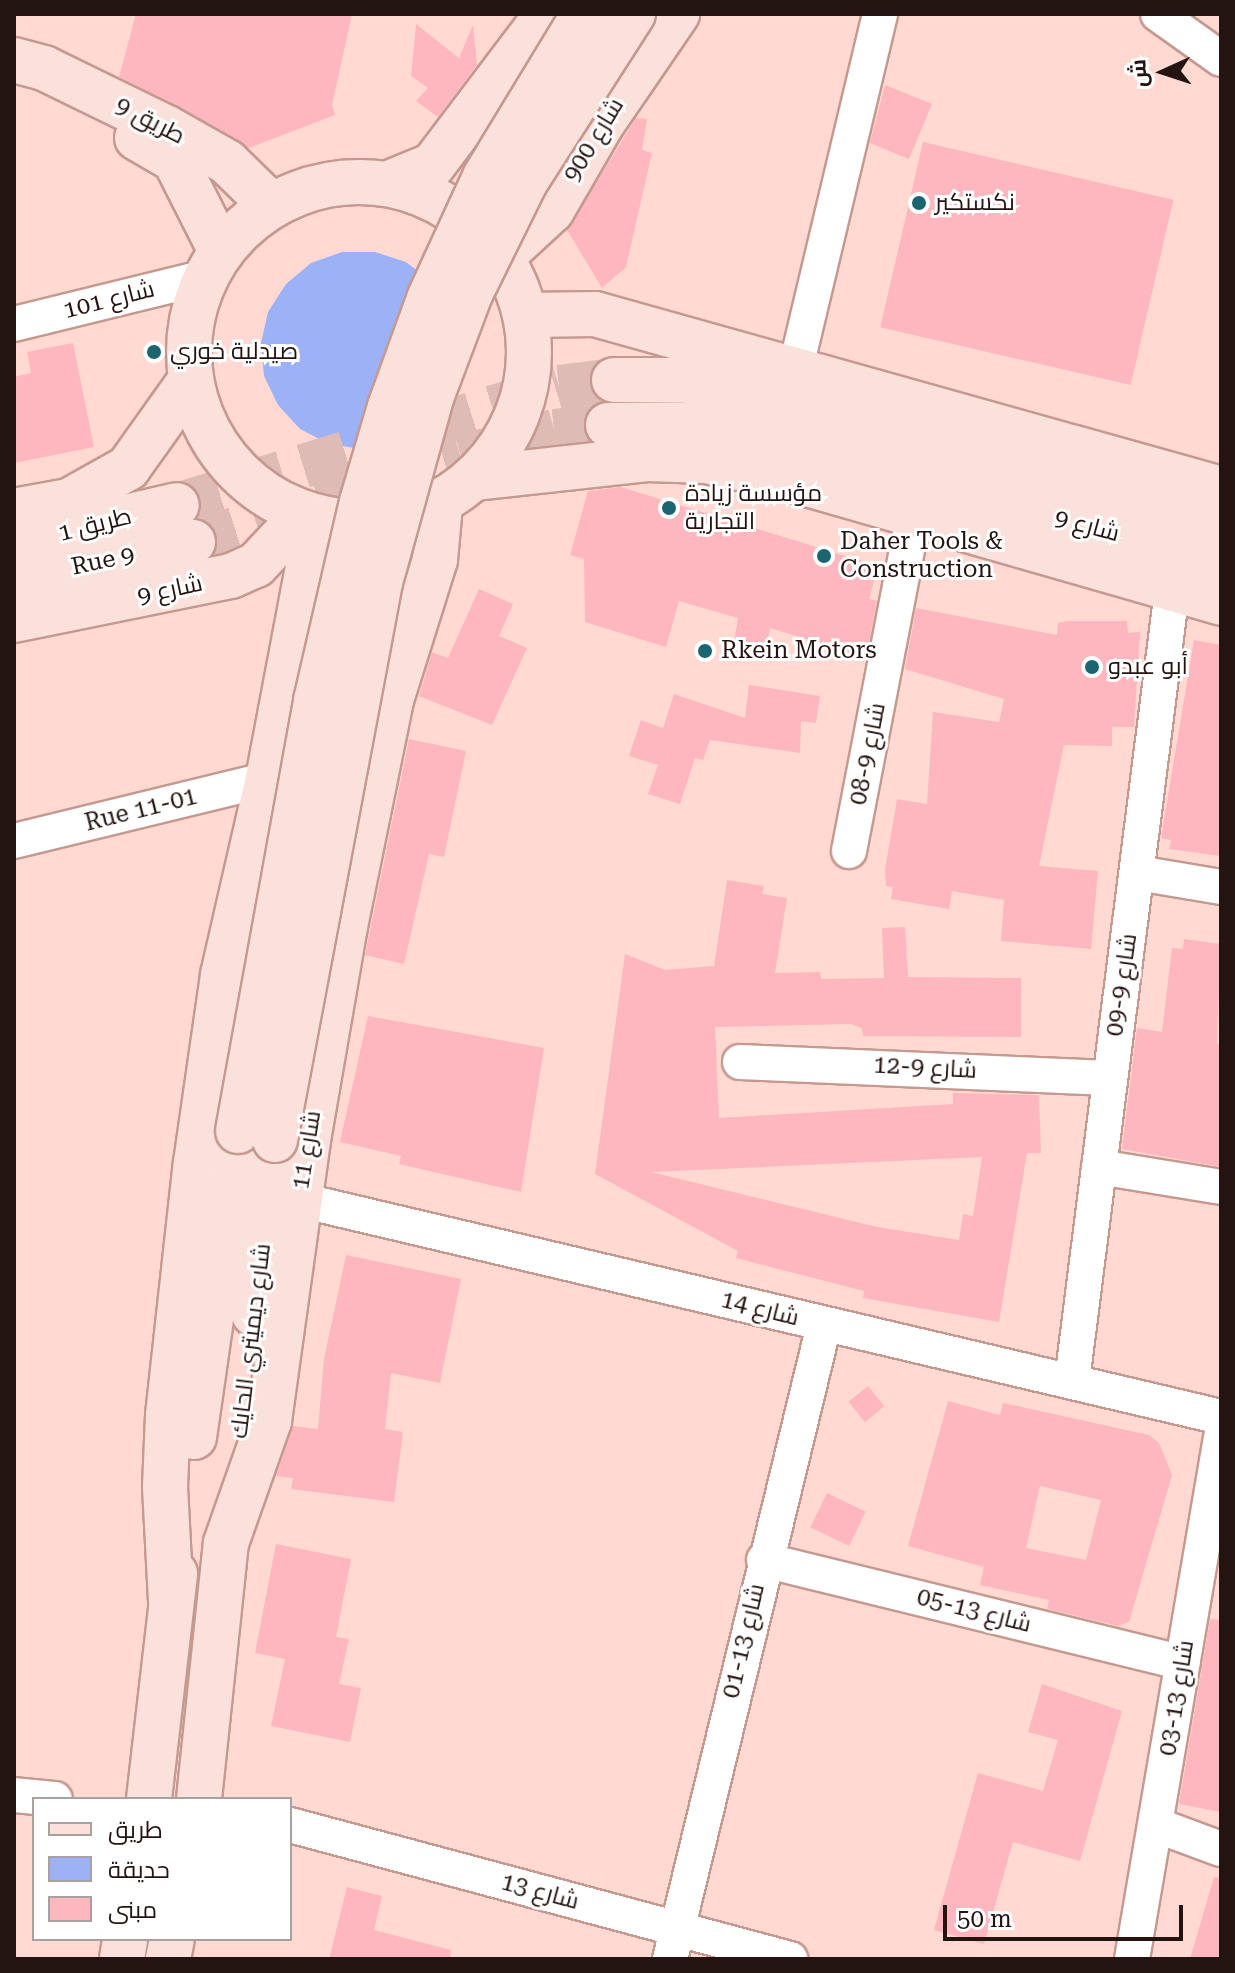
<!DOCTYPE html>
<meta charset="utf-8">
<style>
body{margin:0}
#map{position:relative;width:1235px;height:1973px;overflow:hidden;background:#ffd9d2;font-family:"Roboto Serif",Cairo,serif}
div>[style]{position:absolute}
.green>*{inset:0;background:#9db1f6}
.building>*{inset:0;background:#feb7bf;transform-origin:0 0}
.secondary-tunnel>*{height:44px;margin-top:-22px;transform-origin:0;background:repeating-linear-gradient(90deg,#debbb5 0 44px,transparent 0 66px)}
.roads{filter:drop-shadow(2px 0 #c59990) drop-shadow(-2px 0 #c59990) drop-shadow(0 2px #c59990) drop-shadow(0 -2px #c59990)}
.street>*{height:34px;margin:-17px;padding:0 17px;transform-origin:17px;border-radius:17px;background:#fff}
.secondary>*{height:44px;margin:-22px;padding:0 22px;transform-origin:22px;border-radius:22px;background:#fbe1dc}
.secondary>.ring{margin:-22px;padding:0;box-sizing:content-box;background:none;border:44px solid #fbe1dc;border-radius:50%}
.bridges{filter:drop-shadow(2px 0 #c59990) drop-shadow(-2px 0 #c59990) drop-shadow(0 2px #c59990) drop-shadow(0 -2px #c59990)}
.secondary-bridge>*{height:44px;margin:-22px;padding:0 22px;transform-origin:22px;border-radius:22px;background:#fbe1dc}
.dots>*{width:22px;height:22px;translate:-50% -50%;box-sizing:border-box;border:4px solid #fff;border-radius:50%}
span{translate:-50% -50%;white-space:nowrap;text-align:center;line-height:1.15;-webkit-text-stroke:6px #fff;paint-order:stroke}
.street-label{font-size:24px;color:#241411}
.poi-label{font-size:24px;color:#241411}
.left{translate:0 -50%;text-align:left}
.frame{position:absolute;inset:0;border:16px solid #241411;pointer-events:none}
.legend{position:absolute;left:32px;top:1797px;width:260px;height:144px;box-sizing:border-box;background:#fff;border:2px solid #a7a1a0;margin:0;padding:10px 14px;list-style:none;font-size:24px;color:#241411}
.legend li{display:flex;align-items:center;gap:16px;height:40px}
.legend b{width:40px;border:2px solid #a7a1a0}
.north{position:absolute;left:1123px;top:32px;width:80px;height:80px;-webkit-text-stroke:6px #fff;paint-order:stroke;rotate:267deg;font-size:22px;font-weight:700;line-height:32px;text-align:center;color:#241411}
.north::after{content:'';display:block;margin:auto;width:28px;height:36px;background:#241411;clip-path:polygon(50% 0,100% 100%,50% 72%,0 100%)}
.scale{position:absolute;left:943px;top:1905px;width:240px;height:36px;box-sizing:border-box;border:4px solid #241411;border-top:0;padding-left:10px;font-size:24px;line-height:28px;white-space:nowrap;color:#241411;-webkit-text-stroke:6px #fff;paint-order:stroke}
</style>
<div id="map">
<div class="green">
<div style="clip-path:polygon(342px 252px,375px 252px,406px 262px,432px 282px,361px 449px,329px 444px,300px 429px,278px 405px,264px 376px,261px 343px,268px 312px,286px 284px,311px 263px)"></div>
</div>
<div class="building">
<div style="clip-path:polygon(136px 14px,352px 14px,332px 105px,335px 115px,249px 148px,119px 77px)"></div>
<div style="clip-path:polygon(416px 24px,459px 58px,473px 25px,477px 65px,438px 117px,416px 101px,428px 88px,411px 76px)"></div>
<div style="clip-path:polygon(885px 85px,932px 104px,909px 159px,870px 143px)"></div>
<div style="clip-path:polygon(636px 118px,647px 119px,642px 150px,652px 153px,626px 267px,602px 288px,567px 230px)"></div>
<div style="left:923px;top:142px;width:257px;height:190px;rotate:13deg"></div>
<div style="clip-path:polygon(73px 343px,94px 447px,14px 463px,14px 377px,31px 373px,27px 352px)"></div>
<div style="clip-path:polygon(621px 487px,878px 566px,869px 599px,877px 601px,866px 657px,770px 628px,766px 649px,734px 642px,738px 618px,679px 601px,666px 647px,585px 622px,584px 559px,570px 555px,588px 491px)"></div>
<div style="clip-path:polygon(479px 589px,513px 604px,499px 636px,527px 648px,492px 725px,419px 696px,432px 652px,448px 658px)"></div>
<div style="clip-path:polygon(916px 608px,1057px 635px,1058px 623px,1068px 621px,1127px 621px,1128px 633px,1140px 632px,1134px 727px,1112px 727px,1112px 746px,1064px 745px,1039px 866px,1098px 871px,1091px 949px,1001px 941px,1004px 900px,952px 891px,949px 909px,891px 899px,893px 887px,886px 886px,885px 870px,897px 799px,927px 804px,933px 712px,999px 722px,1004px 699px,905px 669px)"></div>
<div style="clip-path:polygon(1194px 640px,1221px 645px,1221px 856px,1169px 849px,1171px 840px,1161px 838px)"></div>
<div style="clip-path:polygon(749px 685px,820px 696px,816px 723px,801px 721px,800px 753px,710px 740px,703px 760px,695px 758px,680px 804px,648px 794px,658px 765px,629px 756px,641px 720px,663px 728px,674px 694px,745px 718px)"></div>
<div style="clip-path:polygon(409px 739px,466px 751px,444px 857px,429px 854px,404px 964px,365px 955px)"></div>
<div style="clip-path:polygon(evenodd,727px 880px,764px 886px,762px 894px,787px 898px,775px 973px,820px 972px,821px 979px,884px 978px,882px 928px,905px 927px,908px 977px,1021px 978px,1021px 1037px,863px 1036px,862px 1028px,851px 1024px,715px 1027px,719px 1118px,953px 1104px,953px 1093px,1039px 1095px,1041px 1153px,1027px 1153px,999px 1322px,863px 1298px,864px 1291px,736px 1258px,738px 1251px,595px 1174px,625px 954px,665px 970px,714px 966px,727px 880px,982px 1157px,973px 1216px,963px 1214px,959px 1240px,877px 1227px,651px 1172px,982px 1157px)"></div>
<div style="clip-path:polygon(1184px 939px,1221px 944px,1217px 1044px,1221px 1044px,1221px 1167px,1122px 1149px,1137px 1028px,1162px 1032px,1172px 948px,1183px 949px)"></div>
<div style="clip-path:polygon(368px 1016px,544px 1048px,521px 1192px,399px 1164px,401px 1156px,340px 1142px)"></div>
<div style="clip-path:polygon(346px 1255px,461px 1279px,440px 1383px,391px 1373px,385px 1429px,403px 1432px,394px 1502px,291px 1489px,293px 1478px,276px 1476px,293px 1426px,318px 1429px,324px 1359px)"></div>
<div style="left:868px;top:1386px;width:26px;height:25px;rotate:51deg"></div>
<div style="clip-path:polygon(evenodd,948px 1401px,1000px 1415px,1003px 1403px,1149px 1435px,1159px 1443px,1172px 1475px,1129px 1622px,1118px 1626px,1047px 1609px,1049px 1600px,980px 1585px,984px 1567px,908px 1546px,948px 1401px,1040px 1486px,1101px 1500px,1086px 1560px,1026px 1548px,1040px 1486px)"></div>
<div style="left:827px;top:1493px;width:43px;height:38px;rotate:26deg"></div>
<div style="clip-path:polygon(276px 1544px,351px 1559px,336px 1637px,349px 1639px,339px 1684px,361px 1688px,350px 1742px,271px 1726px,285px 1659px,255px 1653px)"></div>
<div style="clip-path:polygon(1210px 1619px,1221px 1620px,1221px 1812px,1179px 1804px)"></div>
<div style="clip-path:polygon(1042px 1684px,1122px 1711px,1080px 1861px,1013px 1842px,984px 1944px,934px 1930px,978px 1773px,1043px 1791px,1058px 1740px,1028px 1732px)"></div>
<div style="clip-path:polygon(1214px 1877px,1221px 1878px,1221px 1959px,1190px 1959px)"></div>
<div style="clip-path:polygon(347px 1887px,382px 1896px,374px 1930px,451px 1950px,450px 1959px,329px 1959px)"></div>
</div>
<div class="secondary-tunnel">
<div style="left:177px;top:505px;width:400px;rotate:-17.2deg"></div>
<div style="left:559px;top:387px;width:55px;rotate:-7.3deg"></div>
<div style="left:193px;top:542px;width:281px;rotate:-17.6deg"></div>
<div style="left:461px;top:457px;width:97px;rotate:-15.6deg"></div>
<div style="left:554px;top:431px;width:54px;rotate:-6.3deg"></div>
</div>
<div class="roads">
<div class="street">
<div style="left:1158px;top:14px;width:77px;rotate:35.5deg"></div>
<div style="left:14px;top:324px;width:197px;rotate:-13.8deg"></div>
<div style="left:795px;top:371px;width:367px;rotate:-76.6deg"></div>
<div style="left:14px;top:841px;width:261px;rotate:-13.7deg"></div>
<div style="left:849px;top:851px;width:342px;rotate:-79.1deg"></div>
<div style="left:1138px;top:873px;width:84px;rotate:9.6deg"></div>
<div style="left:740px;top:1062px;width:369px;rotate:2.5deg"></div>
<div style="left:1099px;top:1167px;width:124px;rotate:9.3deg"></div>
<div style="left:300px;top:1200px;width:946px;rotate:13.26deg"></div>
<div style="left:1072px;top:1381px;width:797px;rotate:-82.79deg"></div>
<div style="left:764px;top:1560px;width:431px;rotate:13.8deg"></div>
<div style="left:14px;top:1795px;width:41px;rotate:5.6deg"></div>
<div style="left:290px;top:1825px;width:518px;rotate:15deg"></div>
<div style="left:1156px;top:1825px;width:69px;rotate:20.3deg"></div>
<div style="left:670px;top:1959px;width:652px;rotate:-76.35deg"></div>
<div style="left:1132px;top:1959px;width:530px;rotate:-80.32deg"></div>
</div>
<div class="secondary">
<div style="left:14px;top:60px;width:31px;rotate:15deg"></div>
<div style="left:44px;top:68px;width:135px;rotate:26deg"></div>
<div style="left:165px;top:127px;width:71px;rotate:29.4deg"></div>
<div style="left:227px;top:162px;width:62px;rotate:44.3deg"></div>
<div style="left:137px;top:138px;width:44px;rotate:30.1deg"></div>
<div style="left:175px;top:160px;width:102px;rotate:63.2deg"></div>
<div style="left:394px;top:181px;width:42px;rotate:-22.3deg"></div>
<div style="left:433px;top:165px;width:189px;rotate:-52.9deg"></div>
<div class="ring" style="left:189px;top:182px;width:296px;height:296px"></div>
<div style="left:501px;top:257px;width:69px;rotate:-42.7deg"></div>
<div style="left:552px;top:210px;width:98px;rotate:-60deg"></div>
<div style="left:601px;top:125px;width:135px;rotate:-55.6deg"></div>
<div style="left:526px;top:315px;width:69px;rotate:-0.8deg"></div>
<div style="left:595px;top:314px;width:650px;rotate:15.62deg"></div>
<div style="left:614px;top:380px;width:70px"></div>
<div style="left:684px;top:380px;width:44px;rotate:9.2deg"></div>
<div style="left:727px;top:387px;width:513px;rotate:15.82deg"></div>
<div style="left:608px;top:425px;width:107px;rotate:-0.5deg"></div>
<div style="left:715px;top:424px;width:58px;rotate:11.9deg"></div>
<div style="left:772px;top:436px;width:466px;rotate:15.7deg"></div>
<div style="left:476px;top:478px;width:172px;rotate:-6.3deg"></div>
<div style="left:647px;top:459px;width:59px;rotate:1.9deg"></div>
<div style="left:706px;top:461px;width:82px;rotate:12deg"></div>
<div style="left:786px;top:478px;width:453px;rotate:16deg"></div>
<div style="left:14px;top:511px;width:56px;rotate:-10.3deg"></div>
<div style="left:69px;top:501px;width:68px;rotate:-29.2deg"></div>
<div style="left:128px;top:468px;width:107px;rotate:-54.5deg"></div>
<div style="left:14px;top:543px;width:167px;rotate:-13.1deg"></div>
<div style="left:14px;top:580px;width:183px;rotate:-12deg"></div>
<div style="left:14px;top:620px;width:221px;rotate:-11.5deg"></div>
<div style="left:231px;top:576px;width:27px;rotate:-24deg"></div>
<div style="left:256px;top:565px;width:69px;rotate:-46.8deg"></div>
<div style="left:254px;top:1314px;width:175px;rotate:-83.1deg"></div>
<div style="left:194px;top:1437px;width:309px;rotate:-81.8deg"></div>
<div style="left:171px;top:1601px;width:114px;rotate:-93deg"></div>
<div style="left:165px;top:1487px;width:72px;rotate:-87.6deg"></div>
<div style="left:168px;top:1415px;width:254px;rotate:-83.7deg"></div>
<div style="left:196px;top:1163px;width:190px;rotate:-81.8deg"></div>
<div style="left:223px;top:975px;width:201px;rotate:-77.1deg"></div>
<div style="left:268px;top:779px;width:265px;rotate:-79.3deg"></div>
<div style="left:149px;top:1799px;width:227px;rotate:-83.4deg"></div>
<div style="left:199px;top:1799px;width:257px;rotate:-84deg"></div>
<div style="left:226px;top:1543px;width:129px;rotate:-70.6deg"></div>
<div style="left:269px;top:1421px;width:284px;rotate:-82.1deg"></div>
<div style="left:308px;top:1140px;width:217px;rotate:-80.2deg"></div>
<div style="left:345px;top:926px;width:231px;rotate:-78.5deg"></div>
<div style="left:391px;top:700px;width:147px;rotate:-72.6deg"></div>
<div style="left:435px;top:560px;width:55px;rotate:-84.8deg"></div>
<div style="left:122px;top:1959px;width:20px;rotate:-81deg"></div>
<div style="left:168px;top:1959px;width:20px;rotate:-79deg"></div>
</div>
</div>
<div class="bridges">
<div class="secondary-bridge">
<div style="left:238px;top:1131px;width:437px;rotate:-79.7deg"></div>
<div style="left:316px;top:701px;width:204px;rotate:-77deg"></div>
<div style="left:362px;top:502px;width:99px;rotate:-73.6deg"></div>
<div style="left:390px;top:407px;width:115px;rotate:-70.1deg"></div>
<div style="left:429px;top:299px;width:134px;rotate:-65.3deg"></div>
<div style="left:485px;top:177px;width:191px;rotate:-58.7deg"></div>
<div style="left:275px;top:1140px;width:568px;rotate:-79.34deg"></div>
<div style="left:380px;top:582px;width:194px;rotate:-74.5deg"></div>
<div style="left:432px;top:395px;width:108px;rotate:-69.4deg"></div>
<div style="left:470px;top:294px;width:125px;rotate:-63.8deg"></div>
<div style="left:525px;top:182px;width:200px;rotate:-57.3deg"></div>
</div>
</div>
<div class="dots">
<div style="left:919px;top:203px;background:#1b6571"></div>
<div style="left:154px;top:352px;background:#1b6571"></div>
<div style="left:669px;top:508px;background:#1b6571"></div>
<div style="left:824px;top:556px;background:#1b6571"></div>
<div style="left:705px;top:651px;background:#1b6571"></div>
<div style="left:1092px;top:667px;background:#1b6571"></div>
</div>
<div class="street-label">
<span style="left:150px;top:121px;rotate:27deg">طريق 9</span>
<span style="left:594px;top:140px;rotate:-59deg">شارع 900</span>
<span style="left:109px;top:300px;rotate:-14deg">شارع 101</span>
<span style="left:95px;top:525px;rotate:-14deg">طريق 1</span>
<span style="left:1087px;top:526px;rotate:15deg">شارع 9</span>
<span style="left:103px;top:561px;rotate:-12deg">Rue 9</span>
<span style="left:170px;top:590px;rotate:-12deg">شارع 9</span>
<span style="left:868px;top:754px;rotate:-79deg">شارع 9-08</span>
<span style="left:141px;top:810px;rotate:-14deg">Rue 11-01</span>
<span style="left:1122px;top:985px;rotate:-82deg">شارع 9-09</span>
<span style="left:925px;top:1068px;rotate:3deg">شارع 9-12</span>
<span style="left:307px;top:1150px;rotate:-81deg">شارع 11</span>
<span style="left:760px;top:1309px;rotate:14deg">شارع 14</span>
<span style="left:251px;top:1341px;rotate:-83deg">شارع ديميتري الحايك</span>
<span style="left:974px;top:1611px;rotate:14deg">شارع 13-05</span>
<span style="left:744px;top:1641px;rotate:-77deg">شارع 13-01</span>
<span style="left:1177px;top:1698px;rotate:-81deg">شارع 13-03</span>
<span style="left:540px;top:1892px;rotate:15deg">شارع 13</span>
</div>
<div class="poi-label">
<span class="left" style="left:935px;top:203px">نكستكير</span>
<span class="left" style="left:170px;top:352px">صيدلية خوري</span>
<span class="left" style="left:685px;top:508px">مؤسسة زيادة<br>التجارية</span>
<span class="left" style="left:840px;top:556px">Daher Tools &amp;<br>Construction</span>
<span class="left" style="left:721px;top:651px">Rkein Motors</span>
<span class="left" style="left:1108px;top:667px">أبو عبدو</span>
</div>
<div class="frame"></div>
<ul class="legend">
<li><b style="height:10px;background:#fbe1dc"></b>طريق</li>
<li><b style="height:22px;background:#9db1f6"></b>حديقة</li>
<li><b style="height:22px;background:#feb7bf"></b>مبنى</li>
</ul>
<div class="north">ش</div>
<div class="scale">50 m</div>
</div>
